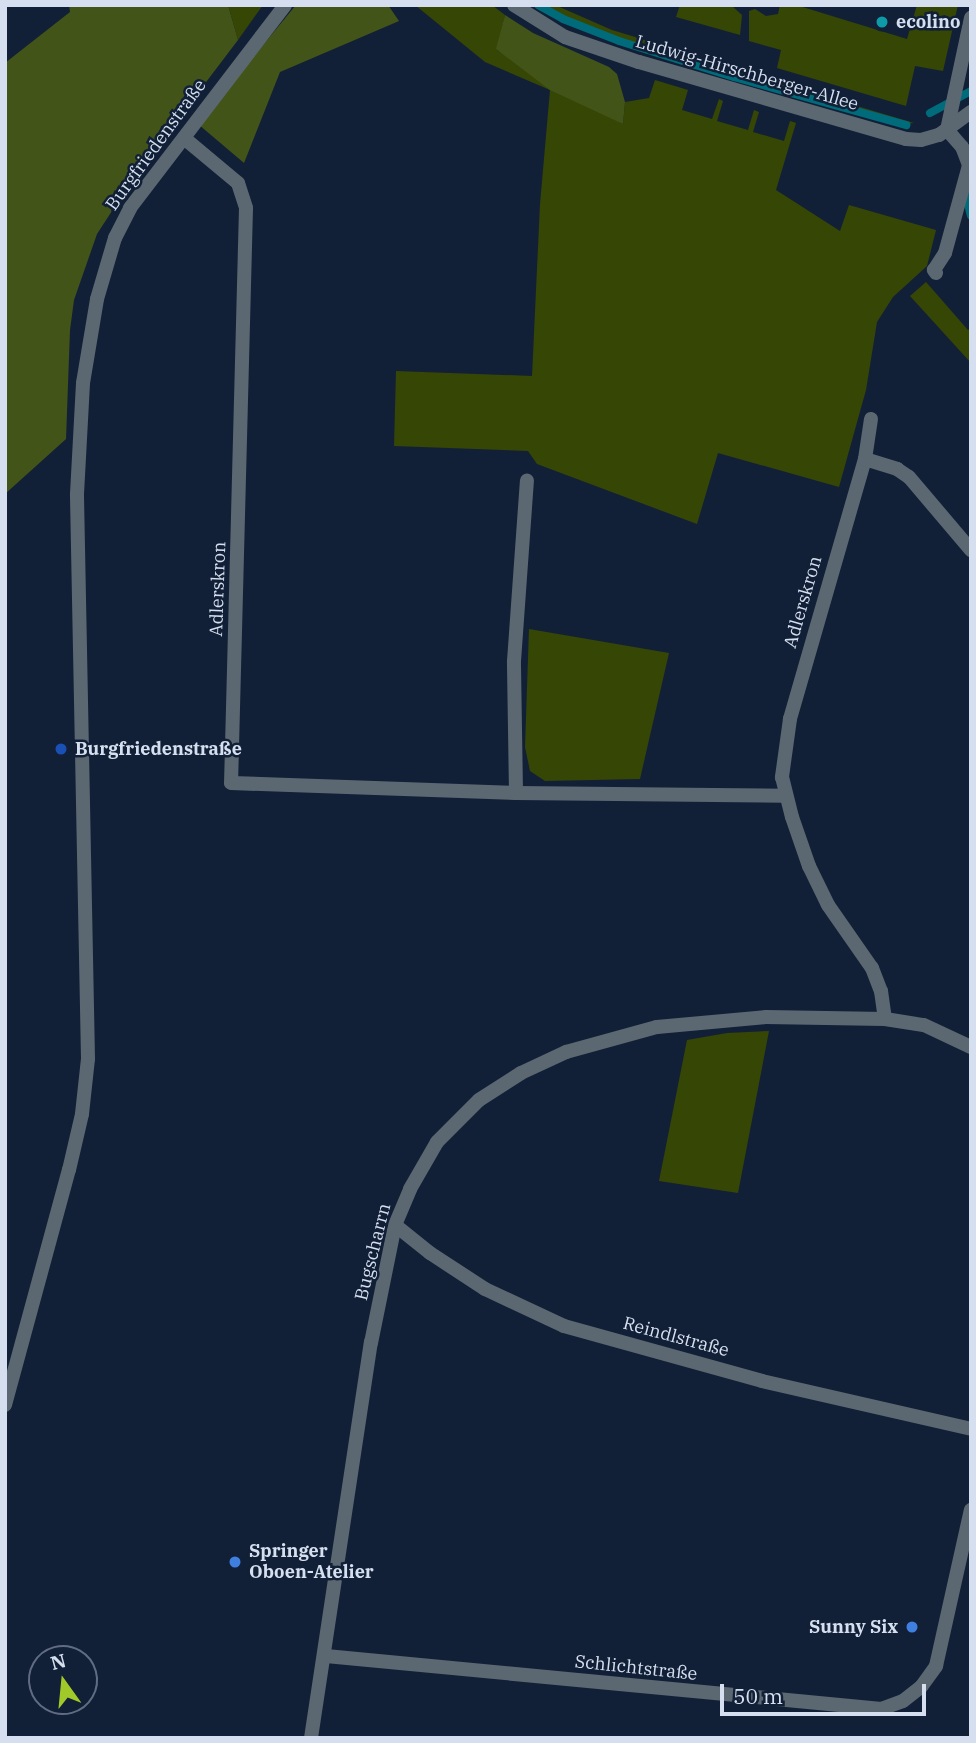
<!DOCTYPE html>
<meta charset="utf-8">
<style>
body{margin:0}
#map{position:relative;width:976px;height:1743px;overflow:hidden;background:#122037;font-family:"IBM Plex Serif",serif}
div>[style]{position:absolute}
.green>*{inset:0;background:#364605;transform-origin:0 0}
.forest>*{inset:0;background:#435419}
.stream>*{height:8px;margin:-4px;padding:0 4px;transform-origin:4px;border-radius:4px;background:#006c7b}
.lane>*{height:14px;margin:-7px;padding:0 7px;transform-origin:7px;border-radius:7px;background:#5b6872}
.street>*{height:14px;margin:-7px;padding:0 7px;transform-origin:7px;border-radius:7px;background:#5b6872}
.dots>*{width:19px;height:19px;translate:-50% -50%;box-sizing:border-box;border:4px solid #122037;border-radius:50%}
span{translate:-50% -50%;white-space:nowrap;text-align:center;line-height:1.15;-webkit-text-stroke:5px #122037;paint-order:stroke}
.poi-label{font-size:18px;color:#d5dfef;font-weight:700}
.left{translate:0 -50%;text-align:left}
.right{translate:-100% -50%;text-align:right}
.street-label{font-size:18px;color:#d5dfef}
.frame{position:absolute;inset:0;border:7px solid #d5dfef;pointer-events:none}
.north{position:absolute;left:28px;top:1645px;width:70px;height:70px;box-sizing:border-box;background:#122037;border:2px solid #606c81;border-radius:50%;rotate:345deg;font-size:19px;font-weight:700;line-height:28px;text-align:center;color:#d5dfef}
.north::after{content:'';display:block;margin:auto;width:24px;height:32px;background:#a1c92a;clip-path:polygon(50% 0,100% 100%,50% 72%,0 100%)}
.scale{position:absolute;left:720px;top:1684px;width:206px;height:32px;box-sizing:border-box;border:4px solid #d5dfef;border-top:0;padding-left:9px;font-size:21px;line-height:24px;white-space:nowrap;color:#d5dfef;-webkit-text-stroke:5px #122037;paint-order:stroke}
</style>
<div id="map">
<div class="green">
<div style="clip-path:polygon(228px 5px,263px 5px,238px 40px)"></div>
<div style="clip-path:polygon(415px 5px,492px 5px,505px 15px,497px 50px,623px 124px,625px 102px,649px 98px,655px 80px,688px 90px,682px 110px,712px 119px,719px 99px,723px 101px,717px 121px,748px 130px,754px 110px,759px 112px,753px 132px,784px 141px,790px 121px,796px 123px,776px 190px,840px 231px,849px 205px,936px 230px,927px 266px,893px 297px,877px 322px,866px 390px,839px 487px,718px 453px,697px 524px,537px 464px,528px 451px,394px 446px,396px 371px,532px 376px,540px 204px,550px 90px,485px 62px)"></div>
<div style="clip-path:polygon(538px 5px,555px 5px,612px 30px,665px 46px,656px 52px,619px 41px,563px 19px)"></div>
<div style="clip-path:polygon(680px 5px,731px 5px,742px 15px,740px 35px,676px 17px)"></div>
<div style="clip-path:polygon(780px 5px,796px 5px,907px 39px,917px 5px,958px 5px,943px 71px,915px 66px,906px 106px,777px 68px,781px 50px,749px 41px,749px 11px,755px 9px,766px 16px,778px 14px)"></div>
<div style="left:738px;top:72px;width:78px;height:6px;rotate:16deg"></div>
<div style="clip-path:polygon(830px 98px,914px 123px,897px 125px,828px 104px)"></div>
<div style="clip-path:polygon(926px 282px,968px 330px,971px 328px,971px 363px,910px 296px)"></div>
<div style="clip-path:polygon(529px 629px,669px 653px,640px 779px,545px 781px,530px 771px,525px 747px)"></div>
<div style="clip-path:polygon(769px 1031px,738px 1193px,659px 1181px,687px 1040px,727px 1033px)"></div>
</div>
<div class="forest">
<div style="clip-path:polygon(69px 5px,228px 5px,238px 40px,134px 177px,97px 234px,74px 300px,70px 330px,66px 439px,5px 494px,5px 63px,70px 12px)"></div>
<div style="clip-path:polygon(296px 5px,388px 5px,399px 21px,280px 72px,244px 163px,198px 124px)"></div>
<div style="clip-path:polygon(505px 15px,533px 33px,609px 67px,617px 74px,625px 102px,623px 124px,550px 90px,496px 49px)"></div>
</div>
<div class="stream">
<div style="left:538px;top:5px;width:29px;rotate:29deg"></div>
<div style="left:563px;top:19px;width:60px;rotate:21.4deg"></div>
<div style="left:619px;top:41px;width:121px;rotate:17.4deg"></div>
<div style="left:734px;top:77px;width:179px;rotate:15.6deg"></div>
<div style="left:930px;top:113px;width:47px;rotate:-28.2deg"></div>
<div style="left:971px;top:193px;width:11px;rotate:105deg"></div>
<div style="left:968px;top:204px;width:12px;rotate:76deg"></div>
</div>
<div class="lane">
<div style="left:936px;top:273px;width:4px;rotate:-124deg"></div>
<div style="left:934px;top:270px;width:20px;rotate:-57deg"></div>
<div style="left:945px;top:253px;width:91px;rotate:-74.7deg"></div>
<div style="left:969px;top:165px;width:19px;rotate:-111deg"></div>
<div style="left:962px;top:147px;width:23px;rotate:-131deg"></div>
<div style="left:947px;top:130px;width:115px;rotate:-77.9deg"></div>
<div style="left:516px;top:793px;width:132px;rotate:-90.9deg"></div>
<div style="left:514px;top:661px;width:181px;rotate:-85.9deg"></div>
</div>
<div class="street">
<div style="left:514px;top:5px;width:60px;rotate:32.1deg"></div>
<div style="left:565px;top:37px;width:78px;rotate:18.7deg"></div>
<div style="left:639px;top:62px;width:278px;rotate:16.1deg"></div>
<div style="left:906px;top:139px;width:15px;rotate:4deg"></div>
<div style="left:921px;top:140px;width:19px;rotate:-16deg"></div>
<div style="left:939px;top:135px;width:39px;rotate:-36deg"></div>
<div style="left:184px;top:138px;width:70px;rotate:39.8deg"></div>
<div style="left:238px;top:183px;width:26px;rotate:72deg"></div>
<div style="left:246px;top:208px;width:575px;rotate:91.49deg"></div>
<div style="left:231px;top:783px;width:285px;rotate:2deg"></div>
<div style="left:516px;top:793px;width:269px;rotate:0.6deg"></div>
<div style="left:871px;top:419px;width:40px;rotate:98.5deg"></div>
<div style="left:865px;top:459px;width:271px;rotate:106.1deg"></div>
<div style="left:790px;top:719px;width:59px;rotate:97.9deg"></div>
<div style="left:782px;top:777px;width:41px;rotate:76deg"></div>
<div style="left:792px;top:817px;width:52px;rotate:70.9deg"></div>
<div style="left:809px;top:866px;width:43px;rotate:64deg"></div>
<div style="left:828px;top:905px;width:77px;rotate:55.1deg"></div>
<div style="left:872px;top:968px;width:25px;rotate:69deg"></div>
<div style="left:881px;top:991px;width:28px;rotate:82deg"></div>
<div style="left:865px;top:459px;width:34px;rotate:17deg"></div>
<div style="left:897px;top:469px;width:14px;rotate:34deg"></div>
<div style="left:909px;top:477px;width:96px;rotate:49.7deg"></div>
<div style="left:395px;top:1225px;width:45px;rotate:38.7deg"></div>
<div style="left:430px;top:1253px;width:66px;rotate:33.2deg"></div>
<div style="left:485px;top:1289px;width:87px;rotate:25.1deg"></div>
<div style="left:564px;top:1326px;width:205px;rotate:15.5deg"></div>
<div style="left:762px;top:1381px;width:214px;rotate:12.9deg"></div>
<div style="left:5px;top:1405px;width:244px;rotate:-74.8deg"></div>
<div style="left:69px;top:1170px;width:57px;rotate:-76.9deg"></div>
<div style="left:82px;top:1114px;width:55px;rotate:-83.8deg"></div>
<div style="left:88px;top:1059px;width:565px;rotate:-91.12deg"></div>
<div style="left:77px;top:494px;width:111px;rotate:-86.9deg"></div>
<div style="left:83px;top:383px;width:85px;rotate:-80.5deg"></div>
<div style="left:97px;top:299px;width:64px;rotate:-73.6deg"></div>
<div style="left:115px;top:238px;width:34px;rotate:-63deg"></div>
<div style="left:130px;top:208px;width:255px;rotate:-52.6deg"></div>
<div style="left:326px;top:1656px;width:558px;rotate:5.45deg"></div>
<div style="left:881px;top:1709px;width:23px;rotate:-20deg"></div>
<div style="left:903px;top:1701px;width:23px;rotate:-38deg"></div>
<div style="left:921px;top:1687px;width:26px;rotate:-54deg"></div>
<div style="left:936px;top:1666px;width:160px;rotate:-77.4deg"></div>
<div style="left:311px;top:1738px;width:400px;rotate:-81.4deg"></div>
<div style="left:371px;top:1343px;width:120px;rotate:-78.5deg"></div>
<div style="left:395px;top:1225px;width:39px;rotate:-67deg"></div>
<div style="left:410px;top:1189px;width:54px;rotate:-60.1deg"></div>
<div style="left:437px;top:1142px;width:59px;rotate:-45deg"></div>
<div style="left:479px;top:1100px;width:50px;rotate:-32.7deg"></div>
<div style="left:521px;top:1073px;width:50px;rotate:-25deg"></div>
<div style="left:566px;top:1052px;width:94px;rotate:-15.4deg"></div>
<div style="left:657px;top:1027px;width:109px;rotate:-5.2deg"></div>
<div style="left:766px;top:1017px;width:119px;rotate:1deg"></div>
<div style="left:885px;top:1019px;width:39px;rotate:9deg"></div>
<div style="left:924px;top:1025px;width:52px;rotate:25.1deg"></div>
</div>
<div class="dots">
<div style="left:882px;top:22px;background:#0f9aa8"></div>
<div style="left:61px;top:749px;background:#1a4fb4"></div>
<div style="left:235px;top:1562px;background:#3f7fe0"></div>
<div style="left:912px;top:1627px;background:#3f7fe0"></div>
</div>
<div class="poi-label">
<span class="left" style="left:896px;top:22px">ecolino</span>
<span class="left" style="left:75px;top:749px">Burgfriedenstraße</span>
<span class="left" style="left:249px;top:1562px">Springer<br>Oboen-Atelier</span>
<span class="right" style="left:898px;top:1627px">Sunny Six</span>
</div>
<div class="street-label">
<span style="left:747px;top:73px;rotate:16deg">Ludwig-Hirschberger-Allee</span>
<span style="left:156px;top:145px;rotate:-54deg">Burgfriedenstraße</span>
<span style="left:218px;top:589px;rotate:-88deg">Adlerskron</span>
<span style="left:803px;top:602px;rotate:-74deg">Adlerskron</span>
<span style="left:373px;top:1252px;rotate:-76deg">Bugscharrn</span>
<span style="left:676px;top:1337px;rotate:15deg">Reindlstraße</span>
<span style="left:636px;top:1668px;rotate:6deg">Schlichtstraße</span>
</div>
<div class="frame"></div>
<div class="north">N</div>
<div class="scale">50 m</div>
</div>
